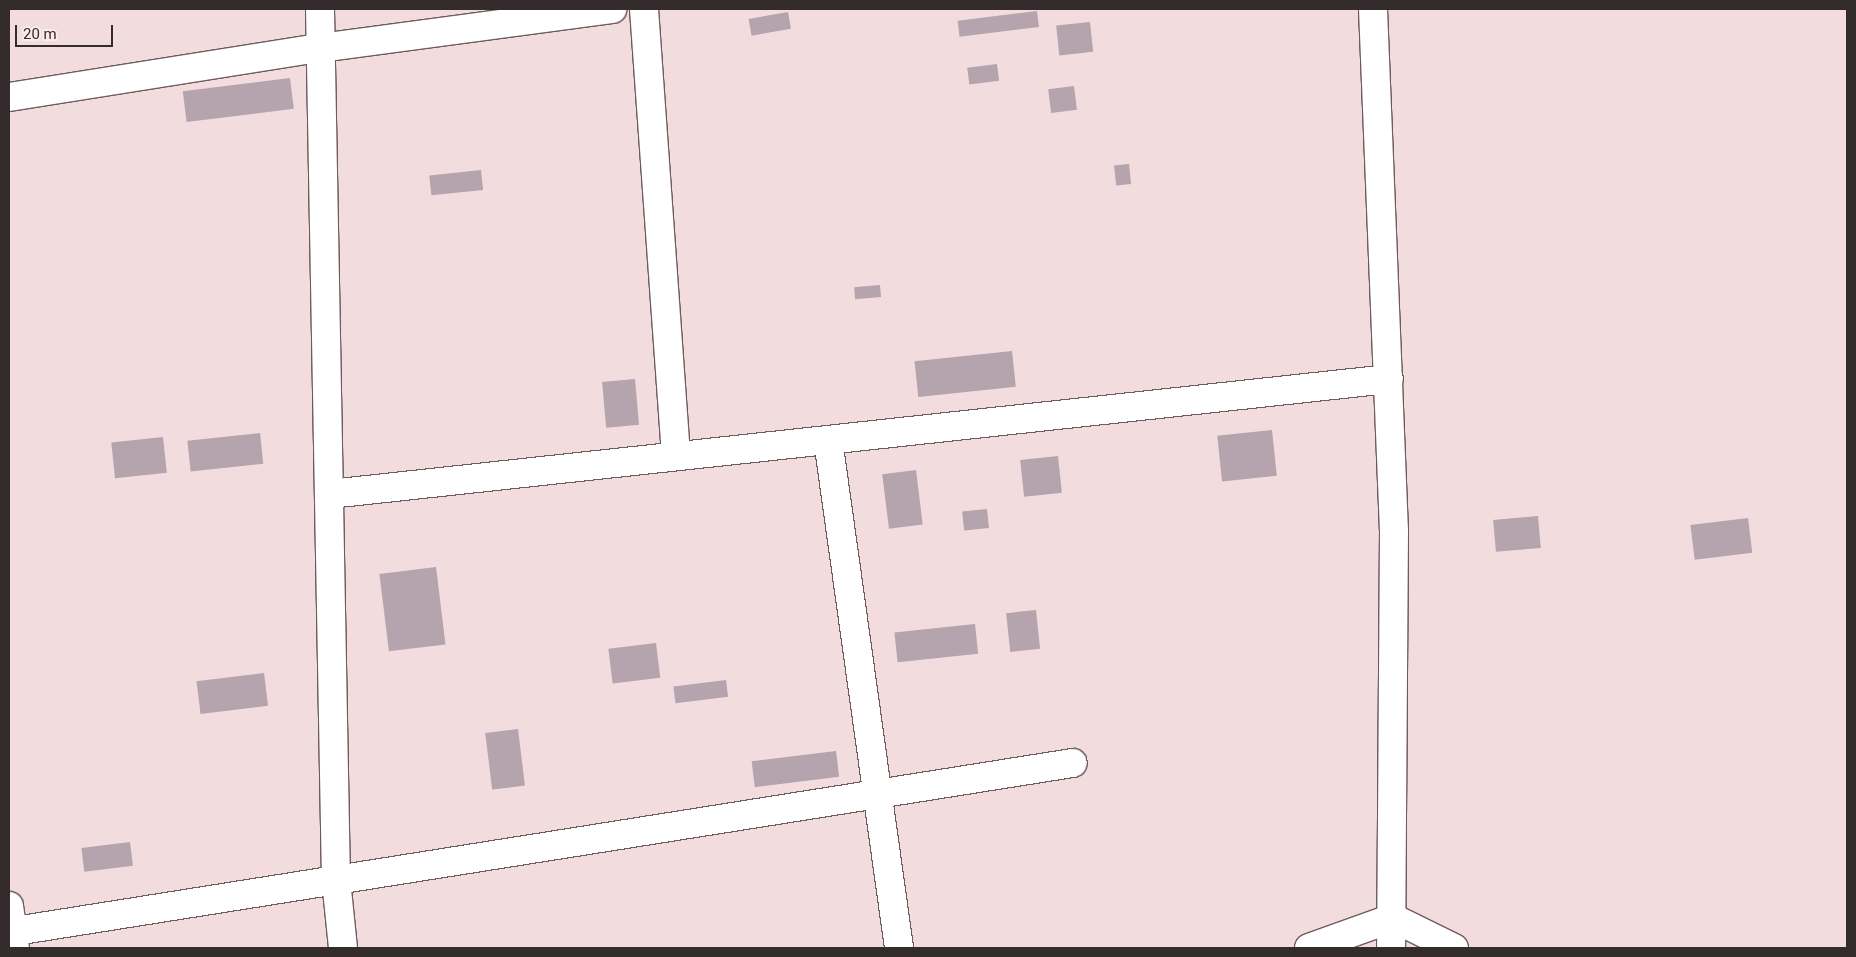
<!DOCTYPE html>
<style>
body{margin:0}
#map{position:relative;width:1856px;height:957px;overflow:hidden;background:#f2dcdd;font-family:Roboto,sans-serif}
div>[style]{position:absolute}
.building>*{inset:0;background:#b5a3ae;transform-origin:0 0}
.roads{filter:drop-shadow(1px 0 #6e5b5c) drop-shadow(-1px 0 #6e5b5c) drop-shadow(0 1px #6e5b5c) drop-shadow(0 -1px #6e5b5c)}
.street>*{height:28px;margin:-14px;padding:0 14px;transform-origin:14px;border-radius:14px;background:#fff}
span{translate:-50% -50%;white-space:nowrap;text-align:center;line-height:1.15;-webkit-text-stroke:4.5px #fdeaeb;paint-order:stroke}
.frame{position:absolute;inset:0;border:10px solid #342b2c;pointer-events:none}
.scale{position:absolute;left:15px;top:25px;width:98px;height:22px;box-sizing:border-box;border:2px solid #342b2c;border-top:0;padding-left:6px;font-size:15px;line-height:18px;white-space:nowrap;color:#342b2c;-webkit-text-stroke:4px #fdeaeb;paint-order:stroke}
</style>
<div id="map">
<div class="building">
<div style="left:1037px;top:11px;width:16px;height:80px;rotate:83deg"></div>
<div style="left:788px;top:12px;width:17px;height:40px;rotate:80deg"></div>
<div style="left:1090px;top:22px;width:30px;height:34px;rotate:84deg"></div>
<div style="left:997px;top:64px;width:17px;height:30px;rotate:83deg"></div>
<div style="left:290px;top:78px;width:31px;height:108px;rotate:83deg"></div>
<div style="left:1074px;top:86px;width:24px;height:26px;rotate:83deg"></div>
<div style="left:1129px;top:164px;width:20px;height:15px;rotate:84deg"></div>
<div style="left:481px;top:170px;width:20px;height:52px;rotate:84deg"></div>
<div style="left:880px;top:285px;width:12px;height:26px;rotate:85deg"></div>
<div style="left:1012px;top:351px;width:36px;height:98px;rotate:84deg"></div>
<div style="left:635px;top:379px;width:46px;height:33px;rotate:85deg"></div>
<div style="left:1272px;top:430px;width:46px;height:55px;rotate:84deg"></div>
<div style="left:260px;top:433px;width:31px;height:73px;rotate:84deg"></div>
<div style="left:163px;top:437px;width:36px;height:52px;rotate:84deg"></div>
<div style="left:1058px;top:456px;width:37px;height:38px;rotate:84deg"></div>
<div style="left:916px;top:470px;width:55px;height:34px;rotate:83deg"></div>
<div style="left:987px;top:509px;width:19px;height:25px;rotate:84deg"></div>
<div style="left:1538px;top:516px;width:32px;height:45px;rotate:85deg"></div>
<div style="left:1748px;top:518px;width:35px;height:58px;rotate:83deg"></div>
<div style="left:436px;top:567px;width:78px;height:57px;rotate:83deg"></div>
<div style="left:1036px;top:610px;width:39px;height:30px;rotate:84deg"></div>
<div style="left:975px;top:624px;width:30px;height:81px;rotate:84deg"></div>
<div style="left:656px;top:643px;width:35px;height:48px;rotate:83deg"></div>
<div style="left:264px;top:673px;width:33px;height:68px;rotate:83deg"></div>
<div style="left:726px;top:680px;width:17px;height:53px;rotate:83deg"></div>
<div style="left:518px;top:729px;width:57px;height:33px;rotate:83deg"></div>
<div style="left:836px;top:751px;width:26px;height:85px;rotate:83deg"></div>
<div style="left:130px;top:842px;width:24px;height:49px;rotate:83deg"></div>
</div>
<div class="roads">
<div class="street">
<div style="left:320px;top:9px;width:871px;rotate:88.95deg"></div>
<div style="left:336px;top:880px;width:68px;rotate:84.1deg"></div>
<div style="left:644px;top:9px;width:448px;rotate:85.9deg"></div>
<div style="left:1373px;top:9px;width:522px;rotate:87.7deg"></div>
<div style="left:1394px;top:531px;width:417px;rotate:90.4deg"></div>
<div style="left:9px;top:97px;width:315px;rotate:-9deg"></div>
<div style="left:320px;top:48px;width:295px;rotate:-7.6deg"></div>
<div style="left:828px;top:440px;width:513px;rotate:82.04deg"></div>
<div style="left:330px;top:494px;width:1065px;rotate:-6.2deg"></div>
<div style="left:9px;top:906px;width:42px;rotate:81.9deg"></div>
<div style="left:9px;top:932px;width:1077px;rotate:-9.03deg"></div>
<div style="left:1309px;top:948px;width:89px;rotate:-19.7deg"></div>
<div style="left:1393px;top:918px;width:68px;rotate:26.2deg"></div>
</div>
</div>
<div class="frame"></div>
<div class="scale">20 m</div>
</div>
